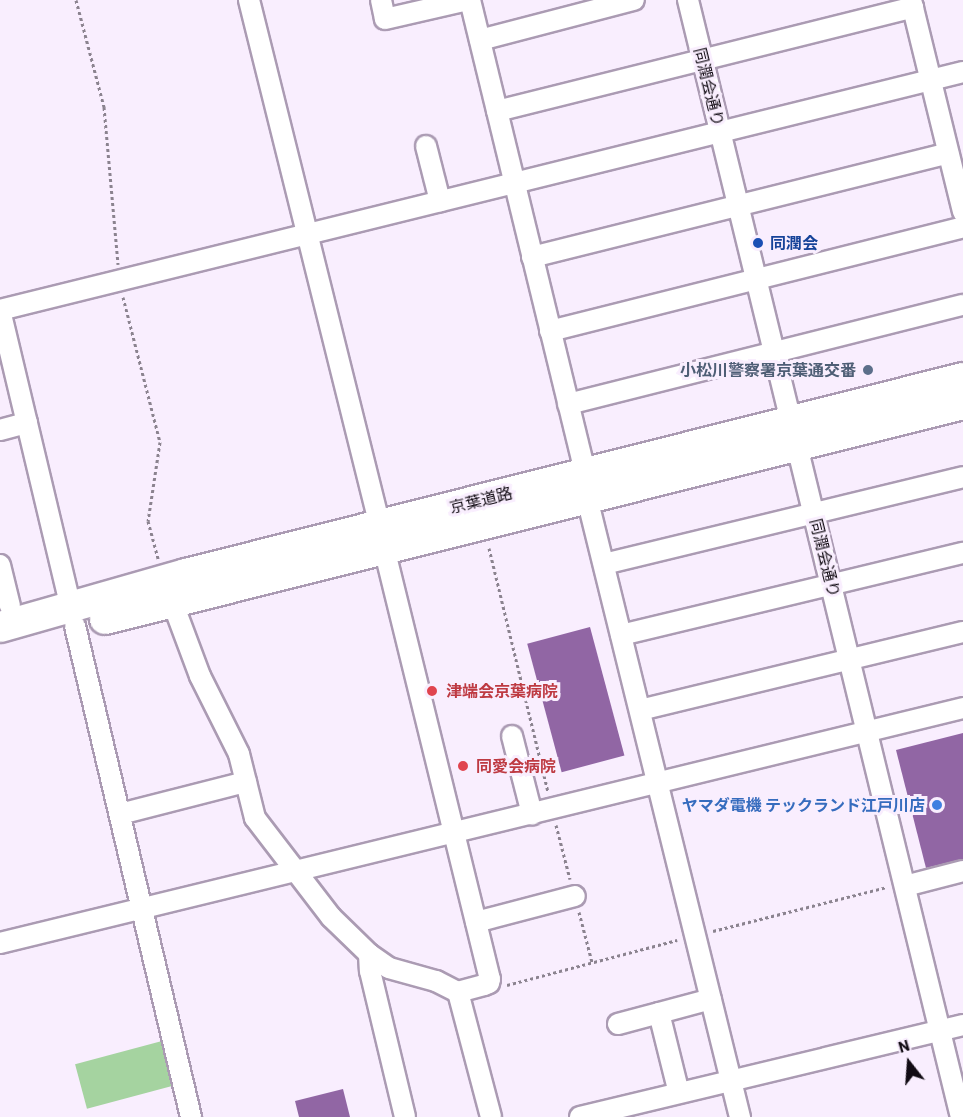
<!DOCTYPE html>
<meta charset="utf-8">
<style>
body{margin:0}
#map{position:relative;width:963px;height:1117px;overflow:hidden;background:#f9eefe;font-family:Barlow,"Noto Sans JP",sans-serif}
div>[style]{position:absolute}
.green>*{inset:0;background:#a5d3a0;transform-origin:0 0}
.building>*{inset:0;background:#9166a4;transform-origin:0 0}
.path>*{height:3px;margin-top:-1.5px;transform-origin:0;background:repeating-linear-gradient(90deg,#8b838f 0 3px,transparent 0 6px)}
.roads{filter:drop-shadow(2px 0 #ab9bb3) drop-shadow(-2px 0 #ab9bb3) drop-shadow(0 2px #ab9bb3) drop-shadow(0 -2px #ab9bb3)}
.minor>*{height:20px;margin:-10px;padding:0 10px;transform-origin:10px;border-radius:10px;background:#fff}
.highway>*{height:30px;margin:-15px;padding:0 15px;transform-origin:15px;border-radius:15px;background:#fff}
.dots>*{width:16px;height:16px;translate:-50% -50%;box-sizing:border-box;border:3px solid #f9eefe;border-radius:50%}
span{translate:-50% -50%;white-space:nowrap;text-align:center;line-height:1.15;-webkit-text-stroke:6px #f9eefe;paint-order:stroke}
.street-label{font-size:16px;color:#120c14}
.transit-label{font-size:16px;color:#164399;font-weight:700}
.left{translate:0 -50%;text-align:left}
.service-label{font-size:16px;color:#4e5e75;font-weight:700}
.right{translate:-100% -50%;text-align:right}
.health-label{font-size:16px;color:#be3a42;font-weight:700}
.shop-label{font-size:16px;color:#366cbe;font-weight:700}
.north{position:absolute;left:879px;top:1033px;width:60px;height:60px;-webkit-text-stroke:4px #f9eefe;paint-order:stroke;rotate:343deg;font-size:16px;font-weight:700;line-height:24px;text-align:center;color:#120c14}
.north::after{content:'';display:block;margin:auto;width:21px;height:27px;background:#120c14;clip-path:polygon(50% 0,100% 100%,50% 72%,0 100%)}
</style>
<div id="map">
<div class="green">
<div style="left:162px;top:1041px;width:46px;height:90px;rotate:75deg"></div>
</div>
<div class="building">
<div style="left:590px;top:627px;width:133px;height:65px;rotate:75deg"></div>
<div style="clip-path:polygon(963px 733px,963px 859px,926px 868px,896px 750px)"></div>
<div style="clip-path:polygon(343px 1089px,350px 1117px,299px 1117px,295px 1101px)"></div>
</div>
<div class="path">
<div style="left:76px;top:0;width:111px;rotate:75.3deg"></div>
<div style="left:104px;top:107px;width:158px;rotate:84.9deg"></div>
<div style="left:123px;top:297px;width:150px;rotate:75.7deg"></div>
<div style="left:160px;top:442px;width:80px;rotate:98.6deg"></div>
<div style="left:148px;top:521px;width:39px;rotate:75deg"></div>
<div style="left:489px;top:548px;width:251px;rotate:76.4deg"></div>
<div style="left:556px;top:825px;width:56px;rotate:75.5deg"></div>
<div style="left:579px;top:912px;width:52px;rotate:75.4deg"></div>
<div style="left:713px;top:931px;width:179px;rotate:-14.2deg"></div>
<div style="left:507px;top:985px;width:176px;rotate:-14.8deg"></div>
</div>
<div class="roads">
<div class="minor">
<div style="left:249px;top:0;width:542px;rotate:76.02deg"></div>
<div style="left:381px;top:0;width:19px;rotate:78deg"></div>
<div style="left:385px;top:19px;width:85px;rotate:-12.9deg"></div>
<div style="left:470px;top:0;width:487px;rotate:76.3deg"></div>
<div style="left:688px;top:0;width:1150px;rotate:76.27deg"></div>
<div style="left:911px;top:0;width:218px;rotate:76.2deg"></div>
<div style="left:480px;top:40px;width:159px;rotate:-14.6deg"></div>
<div style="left:497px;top:111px;width:429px;rotate:-14deg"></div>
<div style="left:426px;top:146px;width:57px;rotate:75.7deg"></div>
<div style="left:532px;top:257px;width:429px;rotate:-14deg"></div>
<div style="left:0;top:310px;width:992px;rotate:-13.88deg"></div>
<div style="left:0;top:310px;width:306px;rotate:76.6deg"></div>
<div style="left:550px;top:331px;width:426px;rotate:-14.1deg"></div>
<div style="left:568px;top:404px;width:407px;rotate:-14.1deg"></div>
<div style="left:0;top:430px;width:28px;rotate:-15deg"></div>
<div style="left:587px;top:498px;width:638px;rotate:76.12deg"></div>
<div style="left:384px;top:548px;width:444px;rotate:76.2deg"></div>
<div style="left:490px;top:979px;width:4px;rotate:104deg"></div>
<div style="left:489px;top:983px;width:5px;rotate:158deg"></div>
<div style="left:484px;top:985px;width:27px;rotate:165deg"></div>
<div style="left:604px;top:564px;width:369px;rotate:-13.6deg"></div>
<div style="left:0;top:565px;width:42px;rotate:76.3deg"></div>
<div style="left:172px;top:601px;width:80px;rotate:69.5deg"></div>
<div style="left:200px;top:676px;width:87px;rotate:63.4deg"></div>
<div style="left:239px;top:754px;width:66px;rotate:76deg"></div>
<div style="left:255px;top:818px;width:125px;rotate:52.5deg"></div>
<div style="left:331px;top:917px;width:53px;rotate:44.2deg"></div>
<div style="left:369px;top:954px;width:24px;rotate:35deg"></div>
<div style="left:389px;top:968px;width:49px;rotate:15.5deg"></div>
<div style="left:436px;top:981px;width:25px;rotate:27deg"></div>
<div style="left:458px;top:992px;width:129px;rotate:75.2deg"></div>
<div style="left:75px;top:626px;width:505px;rotate:76.71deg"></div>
<div style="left:621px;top:635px;width:352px;rotate:-13.5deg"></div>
<div style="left:640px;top:710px;width:332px;rotate:-13.6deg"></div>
<div style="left:512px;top:736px;width:81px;rotate:75.6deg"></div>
<div style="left:120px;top:814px;width:130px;rotate:-14.3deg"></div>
<div style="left:905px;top:886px;width:60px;rotate:-14.5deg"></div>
<div style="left:476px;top:922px;width:102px;rotate:-14.7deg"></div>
<div style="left:0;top:943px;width:991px;rotate:-13.71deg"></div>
<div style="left:369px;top:954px;width:17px;rotate:87deg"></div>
<div style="left:370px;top:971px;width:150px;rotate:76.5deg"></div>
<div style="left:659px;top:1013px;width:82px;rotate:76deg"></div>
<div style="left:618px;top:1024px;width:96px;rotate:-15deg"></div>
<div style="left:580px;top:1117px;width:394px;rotate:-13.5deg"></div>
</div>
<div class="highway">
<div style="left:105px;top:619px;width:885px;rotate:-14.07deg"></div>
<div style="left:0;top:627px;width:193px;rotate:-15.9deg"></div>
<div style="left:186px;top:574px;width:801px;rotate:-14.16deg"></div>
</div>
</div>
<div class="dots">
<div style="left:758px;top:243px;background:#1a4fb4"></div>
<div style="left:868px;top:370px;background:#5c6f8a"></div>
<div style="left:432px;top:691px;background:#e0444e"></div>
<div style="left:463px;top:766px;background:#e0444e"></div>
<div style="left:937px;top:805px;background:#3f7fe0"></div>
</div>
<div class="street-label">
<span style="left:709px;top:87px;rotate:76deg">同潤会通り</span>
<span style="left:481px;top:500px;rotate:-14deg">京葉道路</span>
<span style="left:825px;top:558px;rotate:76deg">同潤会通り</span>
</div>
<div class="transit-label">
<span class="left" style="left:770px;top:243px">同潤会</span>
</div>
<div class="service-label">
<span class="right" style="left:856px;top:370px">小松川警察署京葉通交番</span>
</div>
<div class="health-label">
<span class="left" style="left:446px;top:691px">津端会京葉病院</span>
<span class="left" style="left:476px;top:766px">同愛会病院</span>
</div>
<div class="shop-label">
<span class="right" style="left:925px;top:805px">ヤマダ電機 テックランド江戸川店</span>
</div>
<div class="north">N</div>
</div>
